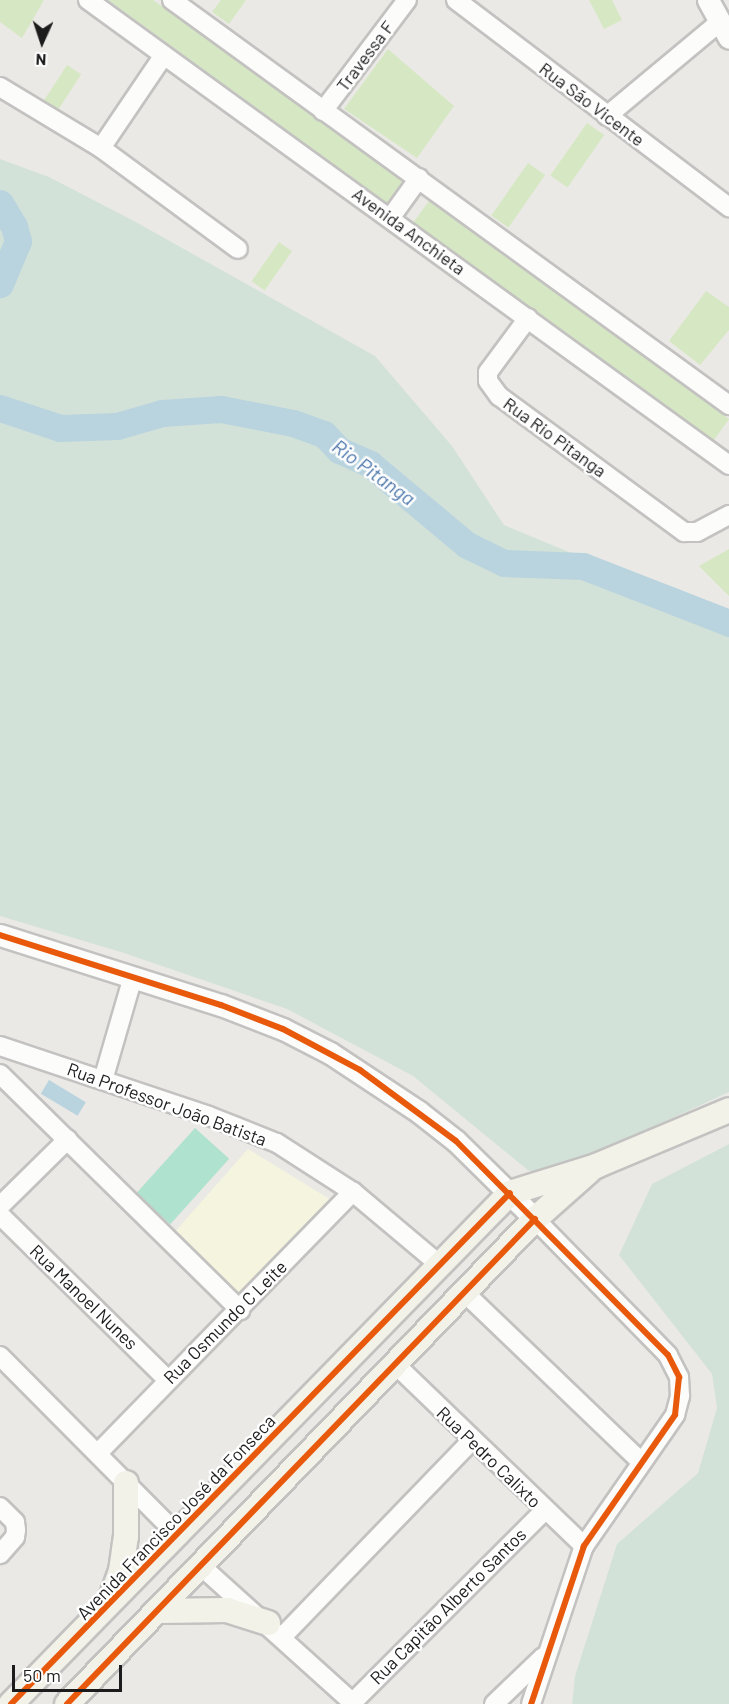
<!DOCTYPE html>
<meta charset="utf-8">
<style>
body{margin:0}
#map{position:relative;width:729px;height:1704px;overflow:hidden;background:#ebe9e5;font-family:Barlow,sans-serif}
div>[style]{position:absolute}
.education>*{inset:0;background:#f5f5df}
.grass>*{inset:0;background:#d6e8c3;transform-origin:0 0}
.wetland>*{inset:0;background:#d3e2d9}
.pitch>*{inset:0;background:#b0e2d0;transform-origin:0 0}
.water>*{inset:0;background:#b9d4de;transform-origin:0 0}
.river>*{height:27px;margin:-13.5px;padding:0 13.5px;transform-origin:13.5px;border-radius:13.5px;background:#b9d4de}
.roads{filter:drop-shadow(2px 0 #c3c2c1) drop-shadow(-2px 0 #c3c2c1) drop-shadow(0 2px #c3c2c1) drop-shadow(0 -2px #c3c2c1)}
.minor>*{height:18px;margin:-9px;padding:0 9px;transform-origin:9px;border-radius:9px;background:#fcfcfb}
.tertiary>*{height:21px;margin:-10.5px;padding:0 10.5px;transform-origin:10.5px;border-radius:10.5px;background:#fcfcfb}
.secondary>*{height:24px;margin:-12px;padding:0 12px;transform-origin:12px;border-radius:12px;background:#f2f2e9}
.cycleway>*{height:6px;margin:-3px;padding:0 3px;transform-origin:3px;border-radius:3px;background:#e8590c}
span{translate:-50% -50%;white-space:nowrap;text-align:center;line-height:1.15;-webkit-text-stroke:5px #fff;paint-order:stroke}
.street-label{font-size:18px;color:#1c1c1c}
.water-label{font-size:20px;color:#4b75aa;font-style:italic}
.north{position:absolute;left:12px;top:12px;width:60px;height:60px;-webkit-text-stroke:4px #fff;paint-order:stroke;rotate:183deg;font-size:16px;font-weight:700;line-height:24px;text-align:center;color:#1c1c1c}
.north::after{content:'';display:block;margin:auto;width:21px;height:27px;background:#1c1c1c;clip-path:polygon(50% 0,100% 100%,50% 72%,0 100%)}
.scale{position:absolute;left:12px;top:1665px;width:110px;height:27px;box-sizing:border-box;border:3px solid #1c1c1c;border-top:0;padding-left:8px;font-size:18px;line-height:21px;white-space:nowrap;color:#1c1c1c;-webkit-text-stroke:4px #fff;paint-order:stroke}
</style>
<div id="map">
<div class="education">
<div style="clip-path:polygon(248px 1149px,331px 1200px,241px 1302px,173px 1234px)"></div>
</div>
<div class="grass">
<div style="clip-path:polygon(0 0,44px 0,22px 38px,0 22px)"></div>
<div style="clip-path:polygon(108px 0,153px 0,406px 182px,390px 206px)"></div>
<div style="clip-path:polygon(221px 0,246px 0,229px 24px,212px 12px)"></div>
<div style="clip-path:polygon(589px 0,612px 0,622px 20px,604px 29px)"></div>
<div style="clip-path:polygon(388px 49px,454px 106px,417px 158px,344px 109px)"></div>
<div style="left:67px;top:65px;width:17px;height:48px;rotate:33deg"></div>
<div style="left:587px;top:123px;width:21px;height:64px;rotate:35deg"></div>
<div style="left:528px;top:163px;width:21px;height:64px;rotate:35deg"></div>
<div style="left:429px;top:201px;width:371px;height:27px;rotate:36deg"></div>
<div style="left:279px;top:242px;width:16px;height:48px;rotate:35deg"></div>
<div style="clip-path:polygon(706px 291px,729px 307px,729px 330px,700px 365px,669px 341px)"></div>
<div style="clip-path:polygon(729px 549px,729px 596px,699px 566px)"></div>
</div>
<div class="wetland">
<div style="clip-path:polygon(0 159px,49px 177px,134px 221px,375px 356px,452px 446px,504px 525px,581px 557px,679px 589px,729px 615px,729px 1092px,555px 1172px,529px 1171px,413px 1076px,287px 1009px,124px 953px,0 916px)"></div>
<div style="clip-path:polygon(729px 1144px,729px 1704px,572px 1704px,575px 1676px,617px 1544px,698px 1473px,717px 1408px,712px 1374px,619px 1255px,652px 1184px)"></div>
</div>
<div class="pitch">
<div style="left:195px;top:1128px;width:46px;height:88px;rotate:42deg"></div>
</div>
<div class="water">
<div style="left:49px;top:1080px;width:43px;height:16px;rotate:31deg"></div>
</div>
<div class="river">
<div style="left:0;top:203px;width:27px;rotate:59deg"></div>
<div style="left:14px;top:226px;width:16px;rotate:75deg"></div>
<div style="left:18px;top:241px;width:47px;rotate:112.7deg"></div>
<div style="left:0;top:408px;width:63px;rotate:18.4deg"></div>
<div style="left:60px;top:428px;width:57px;rotate:-2deg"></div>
<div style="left:117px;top:426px;width:47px;rotate:-16.1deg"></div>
<div style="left:162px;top:413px;width:59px;rotate:-3.9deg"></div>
<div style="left:221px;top:409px;width:73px;rotate:11deg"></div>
<div style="left:293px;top:423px;width:33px;rotate:20deg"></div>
<div style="left:324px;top:434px;width:22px;rotate:47deg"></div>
<div style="left:339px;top:450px;width:34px;rotate:24deg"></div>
<div style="left:370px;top:464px;width:126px;rotate:39.9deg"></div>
<div style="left:467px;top:545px;width:41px;rotate:25.9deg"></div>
<div style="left:504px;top:563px;width:79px;rotate:2.2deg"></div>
<div style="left:583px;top:566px;width:157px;rotate:21.3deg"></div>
</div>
<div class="roads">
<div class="minor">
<div style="left:88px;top:0;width:792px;rotate:35.96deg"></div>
<div style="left:172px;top:0;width:689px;rotate:36.02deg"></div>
<div style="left:456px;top:0;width:343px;rotate:37.2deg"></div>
<div style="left:0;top:87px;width:118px;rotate:31.1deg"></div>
<div style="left:101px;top:148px;width:112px;rotate:-55.9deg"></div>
<div style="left:323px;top:111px;width:139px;rotate:-52.9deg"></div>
<div style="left:607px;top:116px;width:147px;rotate:-39.8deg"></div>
<div style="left:101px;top:148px;width:170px;rotate:36.4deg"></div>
<div style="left:391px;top:217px;width:48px;rotate:-54.3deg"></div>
<div style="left:528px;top:318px;width:67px;rotate:126.5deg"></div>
<div style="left:488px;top:372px;width:9px;rotate:90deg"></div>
<div style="left:488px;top:381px;width:19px;rotate:54deg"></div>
<div style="left:499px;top:396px;width:230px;rotate:36.3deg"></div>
<div style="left:684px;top:532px;width:13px"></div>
<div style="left:697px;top:532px;width:36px;rotate:-28deg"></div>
<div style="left:0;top:1046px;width:220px;rotate:18.5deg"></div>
<div style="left:209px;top:1116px;width:73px;rotate:21.7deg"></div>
<div style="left:277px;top:1143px;width:90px;rotate:32.8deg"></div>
<div style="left:353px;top:1192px;width:114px;rotate:40deg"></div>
<div style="left:0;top:1074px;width:337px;rotate:44.5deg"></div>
<div style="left:103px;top:1080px;width:107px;rotate:-73.8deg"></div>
<div style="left:0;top:1206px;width:95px;rotate:-44.6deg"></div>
<div style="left:0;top:1215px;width:235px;rotate:44.5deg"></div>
<div style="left:466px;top:1294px;width:241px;rotate:43.8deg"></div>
<div style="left:0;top:1356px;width:254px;rotate:45.2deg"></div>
<div style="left:397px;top:1366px;width:260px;rotate:43.9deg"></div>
<div style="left:98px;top:1453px;width:365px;rotate:-45.7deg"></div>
<div style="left:0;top:1507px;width:21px;rotate:45deg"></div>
<div style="left:15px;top:1522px;width:8px;rotate:83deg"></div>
<div style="left:16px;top:1530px;width:7px;rotate:98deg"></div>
<div style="left:15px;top:1537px;width:23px;rotate:131deg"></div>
<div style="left:201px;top:1566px;width:206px;rotate:42deg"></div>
<div style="left:283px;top:1636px;width:271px;rotate:-46deg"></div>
<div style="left:353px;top:1702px;width:270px;rotate:-45deg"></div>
<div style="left:494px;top:1704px;width:68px;rotate:-43.8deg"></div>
<div style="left:531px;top:1704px;width:167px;rotate:-71.5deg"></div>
<div style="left:584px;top:1546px;width:160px;rotate:-55.2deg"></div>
<div style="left:675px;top:1415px;width:20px;rotate:-75deg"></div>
<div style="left:680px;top:1396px;width:19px;rotate:-93deg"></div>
<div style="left:679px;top:1377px;width:25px;rotate:-117deg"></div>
<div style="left:668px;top:1355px;width:190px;rotate:-134.4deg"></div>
</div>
<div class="tertiary">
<div style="left:708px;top:0;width:43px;rotate:61.1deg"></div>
<div style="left:0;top:935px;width:232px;rotate:17.6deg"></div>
<div style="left:221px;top:1005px;width:66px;rotate:21.2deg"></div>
<div style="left:283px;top:1029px;width:53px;rotate:27.1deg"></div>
<div style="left:330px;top:1053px;width:107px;rotate:33.5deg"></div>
<div style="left:419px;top:1112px;width:47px;rotate:38.1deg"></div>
<div style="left:456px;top:1141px;width:111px;rotate:44.6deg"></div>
</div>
<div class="secondary">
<div style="left:110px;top:1601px;width:32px;rotate:-70deg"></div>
<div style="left:121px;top:1571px;width:34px;rotate:-82deg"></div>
<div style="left:126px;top:1537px;width:54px;rotate:-90deg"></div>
<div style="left:160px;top:1611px;width:67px;rotate:-0.9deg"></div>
<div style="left:227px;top:1610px;width:43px;rotate:17.6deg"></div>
<div style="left:11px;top:1704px;width:714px;rotate:-45.68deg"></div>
<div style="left:510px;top:1193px;width:90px;rotate:-17.4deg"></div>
<div style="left:596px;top:1166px;width:144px;rotate:-22.8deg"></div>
<div style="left:67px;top:1704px;width:674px;rotate:-46.02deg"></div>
<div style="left:535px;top:1219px;width:72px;rotate:-41.6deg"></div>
</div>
</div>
<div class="cycleway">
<div style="left:0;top:935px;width:232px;rotate:17.6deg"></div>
<div style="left:221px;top:1005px;width:66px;rotate:21.2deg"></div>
<div style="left:283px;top:1029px;width:87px;rotate:28deg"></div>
<div style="left:360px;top:1070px;width:119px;rotate:36.5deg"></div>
<div style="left:456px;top:1141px;width:301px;rotate:45.3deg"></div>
<div style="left:668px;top:1355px;width:25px;rotate:63deg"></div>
<div style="left:679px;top:1377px;width:38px;rotate:96deg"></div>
<div style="left:675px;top:1415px;width:160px;rotate:124.8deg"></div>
<div style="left:584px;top:1546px;width:167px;rotate:108.5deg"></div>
<div style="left:11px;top:1704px;width:714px;rotate:-45.68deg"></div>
<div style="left:67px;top:1704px;width:674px;rotate:-46.02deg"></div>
</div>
<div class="street-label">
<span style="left:365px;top:56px;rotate:-53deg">Travessa F</span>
<span style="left:592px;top:104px;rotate:37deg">Rua São Vicente</span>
<span style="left:409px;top:231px;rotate:36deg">Avenida Anchieta</span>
<span style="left:555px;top:437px;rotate:36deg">Rua Rio Pitanga</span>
<span style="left:167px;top:1104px;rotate:20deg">Rua Professor João Batista</span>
<span style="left:84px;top:1297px;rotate:44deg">Rua Manoel Nunes</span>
<span style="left:225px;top:1322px;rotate:-45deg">Rua Osmundo C Leite</span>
<span style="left:489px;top:1457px;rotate:44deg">Rua Pedro Calixto</span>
<span style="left:176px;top:1517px;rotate:-46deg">Avenida Francisco José da Fonseca</span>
<span style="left:448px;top:1606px;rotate:-45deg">Rua Capitão Alberto Santos</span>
</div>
<div class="water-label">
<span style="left:374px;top:472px;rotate:36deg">Rio Pitanga</span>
</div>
<div class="north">N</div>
<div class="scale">50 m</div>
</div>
